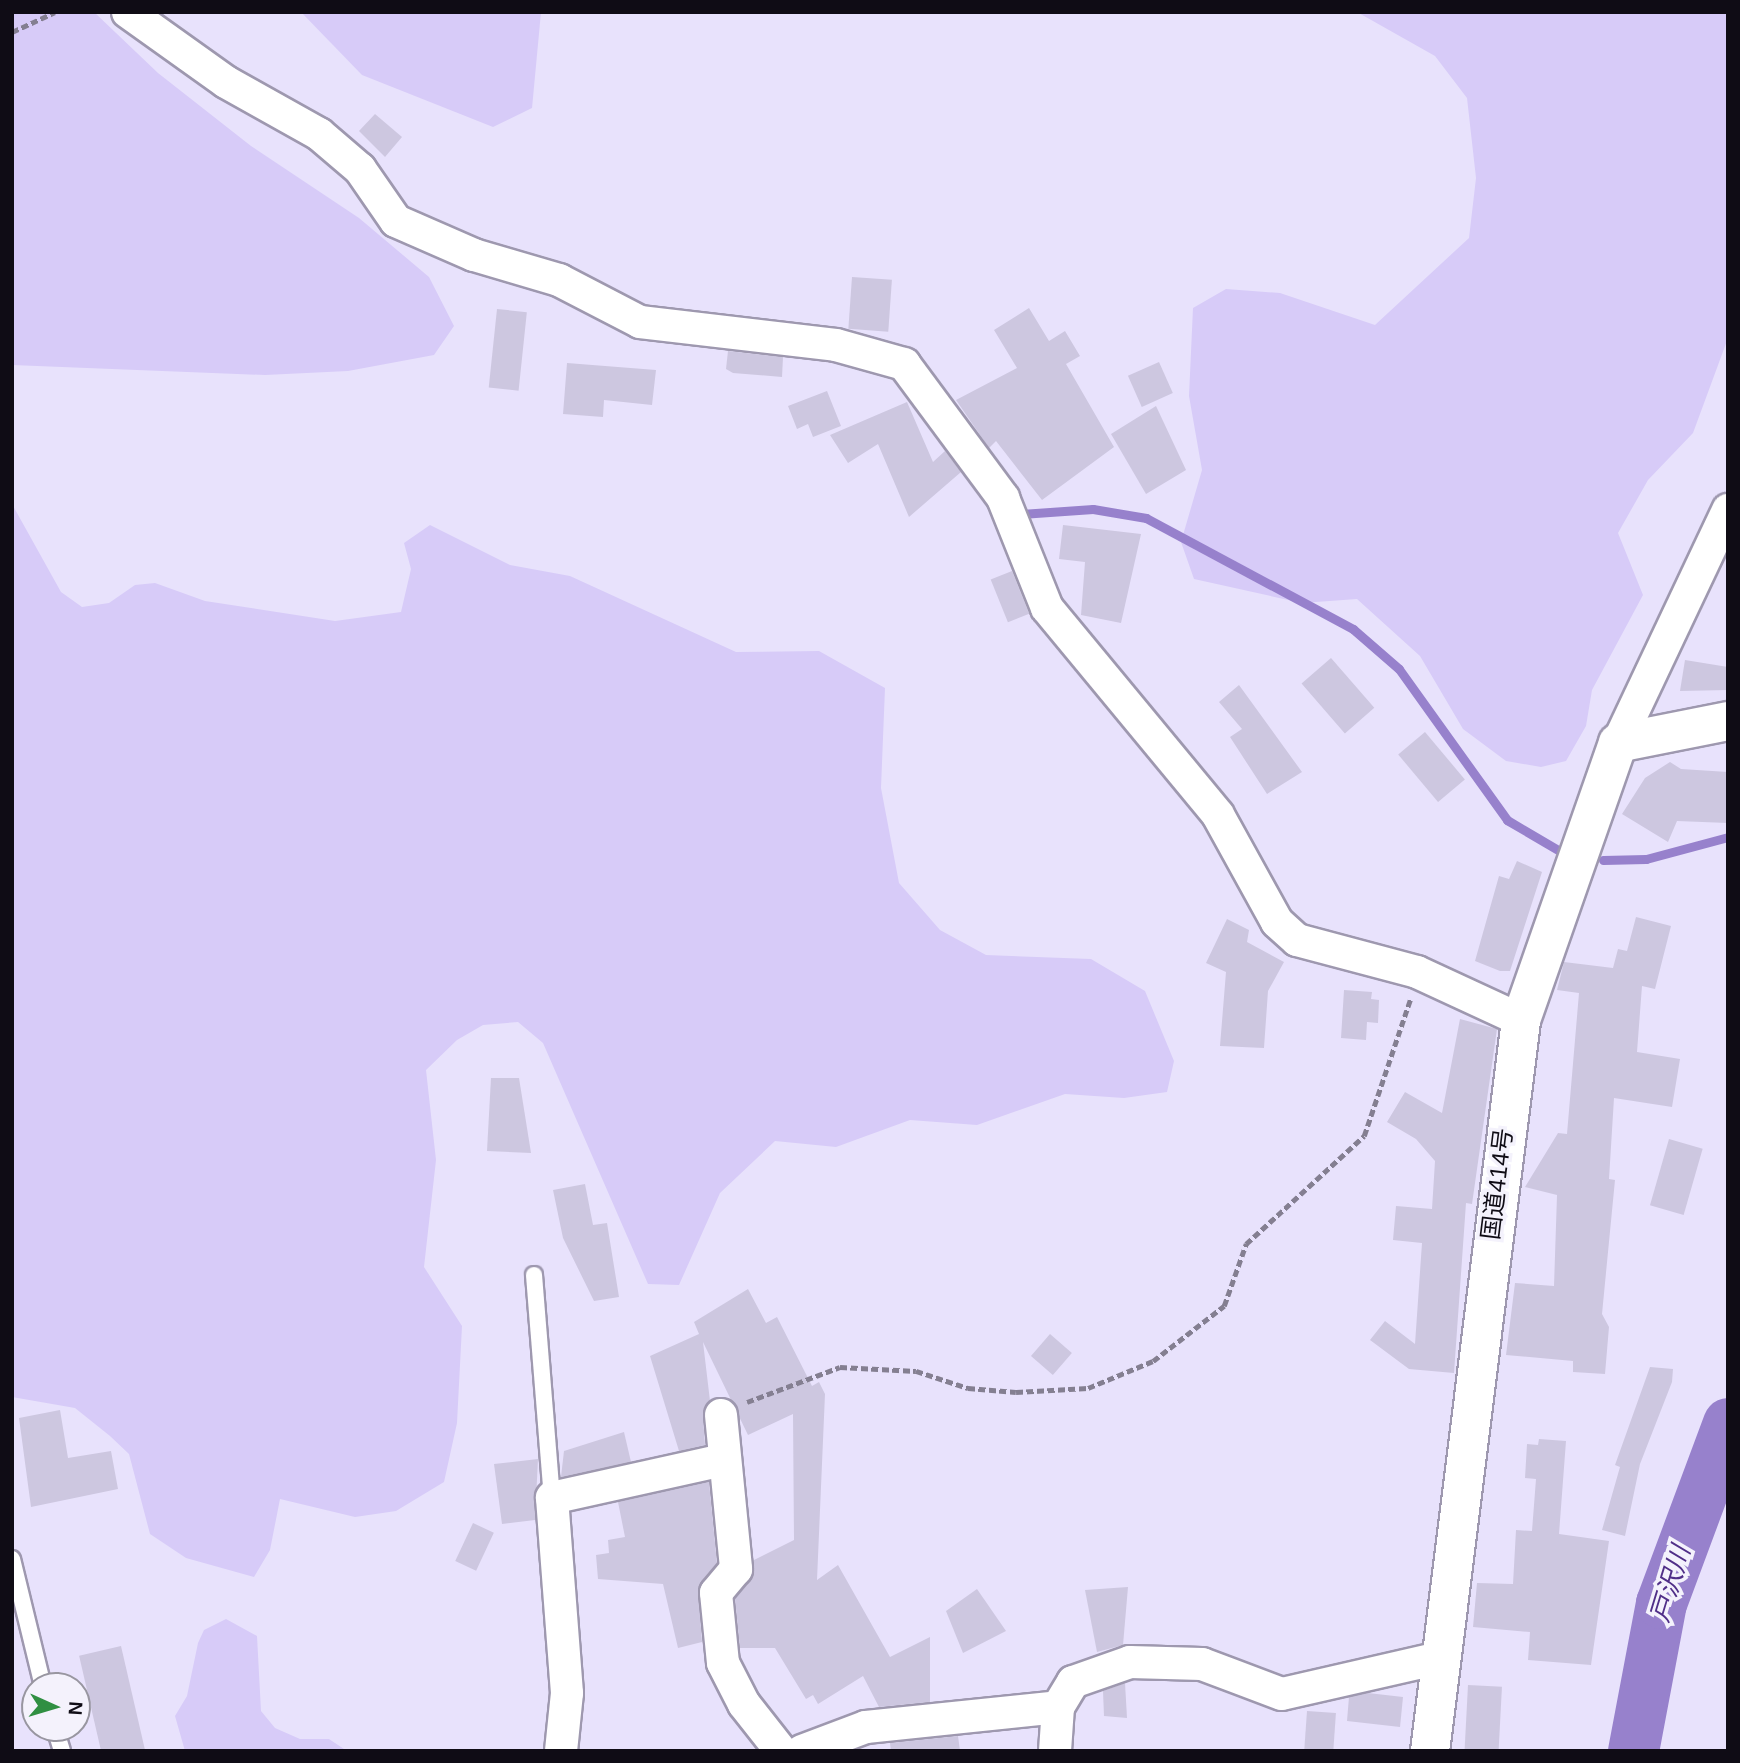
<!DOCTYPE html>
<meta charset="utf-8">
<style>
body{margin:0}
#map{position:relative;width:1740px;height:1763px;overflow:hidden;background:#e8e2fc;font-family:Helvetica,"Noto Sans JP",sans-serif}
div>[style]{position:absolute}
.green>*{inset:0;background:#d7cbf8}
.stream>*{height:9px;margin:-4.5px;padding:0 4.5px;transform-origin:4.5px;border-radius:4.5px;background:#9781cc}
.river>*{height:51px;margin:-25.5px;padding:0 25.5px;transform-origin:25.5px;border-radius:25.5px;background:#9781cc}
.building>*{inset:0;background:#cdc7e0;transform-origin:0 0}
.path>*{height:4.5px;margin-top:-2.25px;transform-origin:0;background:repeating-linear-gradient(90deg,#847f91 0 7px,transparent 0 10.5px)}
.roads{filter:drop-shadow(2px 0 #9e98af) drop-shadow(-2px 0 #9e98af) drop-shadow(0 2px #9e98af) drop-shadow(0 -2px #9e98af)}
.lane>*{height:16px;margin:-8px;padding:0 8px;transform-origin:8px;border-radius:8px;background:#fff}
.street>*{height:32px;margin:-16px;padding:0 16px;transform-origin:16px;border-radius:16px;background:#fff}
.highway>*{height:38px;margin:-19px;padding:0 19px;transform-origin:19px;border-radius:19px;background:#fff}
span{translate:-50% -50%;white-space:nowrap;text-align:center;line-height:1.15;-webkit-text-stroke:7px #f4f2fc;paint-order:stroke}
.street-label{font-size:24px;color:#0f0c15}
.water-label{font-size:26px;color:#502f88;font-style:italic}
.frame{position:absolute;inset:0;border:14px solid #0f0c15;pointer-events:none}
.north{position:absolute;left:21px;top:1672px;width:70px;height:70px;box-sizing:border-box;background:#f4f2fc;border:2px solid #9896a0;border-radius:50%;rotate:94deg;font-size:19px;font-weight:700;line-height:28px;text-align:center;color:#0f0c15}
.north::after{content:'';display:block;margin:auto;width:24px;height:32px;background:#308f42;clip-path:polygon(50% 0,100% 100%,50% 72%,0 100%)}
</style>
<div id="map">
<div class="green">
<div style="clip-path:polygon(12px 12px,94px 12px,158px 73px,251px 146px,359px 218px,429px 277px,454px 326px,434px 355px,348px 371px,265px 375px,12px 365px)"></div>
<div style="clip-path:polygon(301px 12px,541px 12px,532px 108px,493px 127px,362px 75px)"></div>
<div style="clip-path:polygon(1357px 12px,1728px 12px,1728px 338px,1693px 433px,1648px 480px,1618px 533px,1643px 595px,1592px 690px,1586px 726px,1566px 761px,1541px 767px,1506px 761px,1463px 729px,1420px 656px,1357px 599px,1302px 603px,1194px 579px,1181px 542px,1202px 470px,1189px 396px,1193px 308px,1226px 289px,1280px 293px,1375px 325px,1469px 238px,1476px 178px,1467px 98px,1435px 56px)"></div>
<div style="clip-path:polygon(12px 504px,61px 592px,82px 607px,109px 603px,135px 585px,155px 583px,205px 601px,335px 621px,401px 612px,411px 569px,404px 543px,430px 525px,510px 565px,570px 576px,736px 652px,819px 651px,885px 688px,881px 788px,899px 883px,940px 930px,986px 955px,1091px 959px,1145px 991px,1174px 1061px,1167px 1092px,1124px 1098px,1065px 1094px,977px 1125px,910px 1120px,836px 1147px,775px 1141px,720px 1193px,679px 1285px,648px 1284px,543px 1043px,518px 1022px,483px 1025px,457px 1040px,426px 1070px,436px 1160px,424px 1267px,462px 1326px,457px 1423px,444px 1482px,396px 1511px,355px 1517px,280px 1499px,270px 1550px,254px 1577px,186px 1558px,150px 1534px,129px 1454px,110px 1436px,75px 1408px,12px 1397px)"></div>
<div style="clip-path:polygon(226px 1619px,257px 1636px,261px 1711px,275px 1728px,300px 1739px,329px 1739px,347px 1751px,185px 1751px,175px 1716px,187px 1696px,198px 1643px,204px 1630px)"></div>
</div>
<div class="stream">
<div style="left:1021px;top:514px;width:72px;rotate:-4deg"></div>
<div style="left:1093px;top:509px;width:54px;rotate:9.6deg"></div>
<div style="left:1146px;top:518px;width:235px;rotate:28.2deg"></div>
<div style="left:1353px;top:629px;width:61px;rotate:41deg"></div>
<div style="left:1399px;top:669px;width:186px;rotate:54.4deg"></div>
<div style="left:1507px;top:820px;width:59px;rotate:30.5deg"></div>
<div style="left:1603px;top:860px;width:43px;rotate:-1.3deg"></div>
<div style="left:1646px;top:859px;width:85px;rotate:-15deg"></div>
</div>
<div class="river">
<div style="left:1633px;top:1751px;width:151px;rotate:-79.3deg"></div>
<div style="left:1661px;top:1603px;width:192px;rotate:-69.6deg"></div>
</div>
<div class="building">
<div style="clip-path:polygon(375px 114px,402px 137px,385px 157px,359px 131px)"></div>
<div style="left:852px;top:277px;width:40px;height:52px;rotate:4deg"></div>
<div style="clip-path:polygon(1029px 308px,1049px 341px,1065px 331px,1080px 356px,1066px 364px,1114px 447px,1042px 500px,996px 441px,989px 448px,956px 400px,1017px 368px,994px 330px)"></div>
<div style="left:497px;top:309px;width:30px;height:79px;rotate:6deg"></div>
<div style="clip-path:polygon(728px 351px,783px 357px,782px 377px,733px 373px,726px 369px)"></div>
<div style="left:1159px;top:362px;width:34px;height:34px;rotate:66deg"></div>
<div style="clip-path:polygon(567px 363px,656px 370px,652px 405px,604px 400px,603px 417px,563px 414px)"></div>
<div style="clip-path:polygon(827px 391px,841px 426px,813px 437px,808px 424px,797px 429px,788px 406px)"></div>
<div style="clip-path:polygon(907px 402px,933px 462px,945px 451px,961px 472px,909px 517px,878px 444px,848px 463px,830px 435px)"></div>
<div style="clip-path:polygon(1156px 406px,1186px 470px,1146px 494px,1111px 434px)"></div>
<div style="clip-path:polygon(1063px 525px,1141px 534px,1121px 623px,1081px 615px,1085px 562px,1059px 559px)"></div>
<div style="left:1012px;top:571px;width:46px;height:23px;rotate:68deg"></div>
<div style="left:1331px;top:658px;width:66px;height:39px;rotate:49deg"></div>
<div style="clip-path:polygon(1685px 660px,1728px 667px,1728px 690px,1680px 691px)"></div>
<div style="clip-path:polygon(1239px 685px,1302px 772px,1267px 794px,1230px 737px,1242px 729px,1219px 702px)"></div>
<div style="left:1425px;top:732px;width:62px;height:35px;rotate:50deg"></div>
<div style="clip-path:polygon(1670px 762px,1681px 769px,1728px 772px,1728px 823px,1677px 821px,1668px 842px,1622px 814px,1645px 778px)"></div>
<div style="clip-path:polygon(1517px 861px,1542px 872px,1510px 971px,1500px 971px,1475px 961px,1499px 876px,1509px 879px)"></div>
<div style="clip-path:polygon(1636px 917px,1671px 926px,1655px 989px,1642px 986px,1637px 1052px,1680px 1059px,1672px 1107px,1614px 1098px,1609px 1179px,1615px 1180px,1602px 1314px,1609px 1327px,1605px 1374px,1573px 1372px,1573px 1361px,1506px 1355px,1515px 1283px,1554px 1286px,1557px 1195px,1525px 1187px,1558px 1133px,1567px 1134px,1579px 993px,1557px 990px,1564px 962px,1613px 968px,1618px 949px,1627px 951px)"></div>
<div style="clip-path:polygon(1227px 919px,1249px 930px,1247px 942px,1284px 962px,1268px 991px,1264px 1048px,1220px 1046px,1226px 972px,1206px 963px)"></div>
<div style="clip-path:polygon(1344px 990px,1372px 992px,1371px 999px,1379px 1000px,1378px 1023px,1367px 1022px,1366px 1040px,1341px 1038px)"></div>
<div style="clip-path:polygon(1460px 1019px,1497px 1029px,1472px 1204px,1466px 1203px,1454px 1373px,1409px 1369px,1370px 1340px,1385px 1321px,1415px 1344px,1422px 1243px,1393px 1240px,1396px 1206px,1432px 1209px,1435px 1161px,1416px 1139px,1387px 1122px,1405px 1092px,1442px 1113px)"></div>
<div style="clip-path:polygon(491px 1078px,519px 1078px,531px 1153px,487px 1151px)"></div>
<div style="left:1669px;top:1139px;width:35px;height:69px;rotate:16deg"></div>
<div style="clip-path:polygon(585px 1184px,593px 1225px,607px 1223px,619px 1297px,594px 1301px,563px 1238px,553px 1190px)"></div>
<div style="clip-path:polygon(748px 1289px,766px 1323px,777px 1317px,812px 1386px,819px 1382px,825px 1394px,817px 1580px,838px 1565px,890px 1657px,930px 1637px,930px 1702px,879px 1707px,863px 1676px,818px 1704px,813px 1695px,806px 1699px,775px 1648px,740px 1648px,735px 1599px,753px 1575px,754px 1560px,794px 1540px,793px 1414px,748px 1435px,703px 1342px,710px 1401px,703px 1416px,705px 1445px,679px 1451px,650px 1356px,699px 1334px,694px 1322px)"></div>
<div style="left:1050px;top:1334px;width:29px;height:29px;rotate:41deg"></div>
<div style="clip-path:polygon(1650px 1367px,1673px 1369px,1672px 1382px,1640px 1464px,1625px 1536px,1602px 1530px,1620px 1467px,1615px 1465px)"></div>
<div style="clip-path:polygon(60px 1410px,68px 1458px,111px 1451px,118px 1489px,31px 1507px,19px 1418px)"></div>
<div style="clip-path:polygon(624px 1432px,631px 1462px,561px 1477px,564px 1451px)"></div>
<div style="clip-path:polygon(1539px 1439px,1566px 1441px,1559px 1534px,1609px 1541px,1591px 1665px,1528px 1660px,1530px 1632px,1473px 1627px,1477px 1583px,1513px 1584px,1516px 1530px,1532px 1531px,1536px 1479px,1525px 1478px,1527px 1444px,1538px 1445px)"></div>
<div style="clip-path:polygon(538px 1459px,535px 1520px,502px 1524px,494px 1464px)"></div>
<div style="clip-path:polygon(709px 1482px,717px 1563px,698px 1588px,702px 1642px,678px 1648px,663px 1584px,598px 1579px,596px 1555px,609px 1553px,608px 1540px,625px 1537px,618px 1502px)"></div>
<div style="left:473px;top:1523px;width:23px;height:42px;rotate:25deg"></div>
<div style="clip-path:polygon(1128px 1587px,1123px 1645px,1097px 1652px,1085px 1590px)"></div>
<div style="clip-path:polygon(977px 1589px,1006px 1631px,963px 1653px,946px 1611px)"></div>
<div style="left:121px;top:1646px;width:108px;height:43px;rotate:77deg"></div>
<div style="clip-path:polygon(1125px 1683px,1127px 1718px,1104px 1716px,1103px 1691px)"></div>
<div style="left:1468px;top:1685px;width:34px;height:66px;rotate:3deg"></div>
<div style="clip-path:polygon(1368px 1693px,1403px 1697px,1400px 1727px,1347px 1721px,1349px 1697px)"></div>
<div style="left:1307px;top:1711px;width:29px;height:39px;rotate:4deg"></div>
<div style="clip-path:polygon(958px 1736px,960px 1751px,891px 1751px,890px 1743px)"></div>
</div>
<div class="path">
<div style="left:12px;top:32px;width:47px;rotate:-24.9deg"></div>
<div style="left:747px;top:1402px;width:99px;rotate:-20.6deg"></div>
<div style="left:840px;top:1367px;width:76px;rotate:3deg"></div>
<div style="left:916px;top:1371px;width:55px;rotate:18.1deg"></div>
<div style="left:968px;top:1388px;width:48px;rotate:4.8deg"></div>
<div style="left:1016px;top:1392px;width:72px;rotate:-3.2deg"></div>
<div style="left:1088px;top:1388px;width:70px;rotate:-22.6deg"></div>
<div style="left:1153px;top:1361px;width:90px;rotate:-37.8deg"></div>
<div style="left:1224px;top:1306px;width:66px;rotate:-70.5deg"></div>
<div style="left:1246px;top:1244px;width:160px;rotate:-42.5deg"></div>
<div style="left:1364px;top:1136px;width:144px;rotate:-71.3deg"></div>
</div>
<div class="roads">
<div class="lane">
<div style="left:534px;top:1275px;width:224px;rotate:85.4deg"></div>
<div style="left:12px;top:1559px;width:131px;rotate:76.3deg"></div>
<div style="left:55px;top:1728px;width:24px;rotate:73deg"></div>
</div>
<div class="street">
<div style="left:128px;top:12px;width:120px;rotate:35.5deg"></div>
<div style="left:226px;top:82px;width:107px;rotate:29.2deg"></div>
<div style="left:319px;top:134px;width:54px;rotate:40.5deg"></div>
<div style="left:360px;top:169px;width:63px;rotate:55.3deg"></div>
<div style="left:396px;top:221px;width:85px;rotate:23.6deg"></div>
<div style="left:474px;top:255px;width:89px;rotate:16.4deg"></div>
<div style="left:559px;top:280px;width:91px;rotate:27.4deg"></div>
<div style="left:640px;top:322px;width:197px;rotate:6.7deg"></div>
<div style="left:836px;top:345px;width:71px;rotate:15.6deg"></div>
<div style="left:904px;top:364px;width:167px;rotate:53.5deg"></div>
<div style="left:1003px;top:498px;width:118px;rotate:68.2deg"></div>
<div style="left:1047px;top:608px;width:268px;rotate:50.4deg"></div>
<div style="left:1218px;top:815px;width:122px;rotate:61.1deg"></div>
<div style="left:1277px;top:922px;width:27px;rotate:42deg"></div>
<div style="left:1297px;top:940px;width:124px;rotate:14.9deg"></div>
<div style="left:1417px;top:972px;width:115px;rotate:24.8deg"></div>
<div style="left:1618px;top:743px;width:258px;rotate:-64.7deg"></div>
<div style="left:721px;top:1415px;width:155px;rotate:84.4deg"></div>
<div style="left:736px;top:1569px;width:31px;rotate:130deg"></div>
<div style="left:716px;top:1593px;width:70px;rotate:84.3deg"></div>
<div style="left:723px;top:1663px;width:46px;rotate:62.9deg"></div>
<div style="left:744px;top:1704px;width:60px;rotate:51.8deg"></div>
<div style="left:561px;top:1751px;width:58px;rotate:-84.1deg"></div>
<div style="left:567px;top:1693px;width:196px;rotate:-94.4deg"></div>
<div style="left:552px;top:1498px;width:176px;rotate:-12.5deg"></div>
<div style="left:802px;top:1751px;width:68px;rotate:-20.6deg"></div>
<div style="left:866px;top:1727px;width:193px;rotate:-5.9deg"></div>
<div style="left:1058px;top:1707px;width:29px;rotate:-59deg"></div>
<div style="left:1073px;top:1682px;width:60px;rotate:-19.3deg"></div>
<div style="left:1130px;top:1662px;width:72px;rotate:1.6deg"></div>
<div style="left:1202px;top:1664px;width:85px;rotate:20.6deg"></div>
<div style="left:1282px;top:1694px;width:161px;rotate:-12.9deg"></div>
<div style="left:1055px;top:1751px;width:44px;rotate:-86.1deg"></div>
</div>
<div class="highway">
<div style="left:1430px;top:1751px;width:737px;rotate:-82.9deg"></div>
<div style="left:1521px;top:1020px;width:293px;rotate:-70.7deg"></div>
<div style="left:1618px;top:743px;width:112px;rotate:-11.3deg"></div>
</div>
</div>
<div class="street-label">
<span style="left:1497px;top:1184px;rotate:-83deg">国道414号</span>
</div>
<div class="water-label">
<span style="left:1671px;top:1584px;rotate:-73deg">戸沢川</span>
</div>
<div class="frame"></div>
<div class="north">N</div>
</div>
